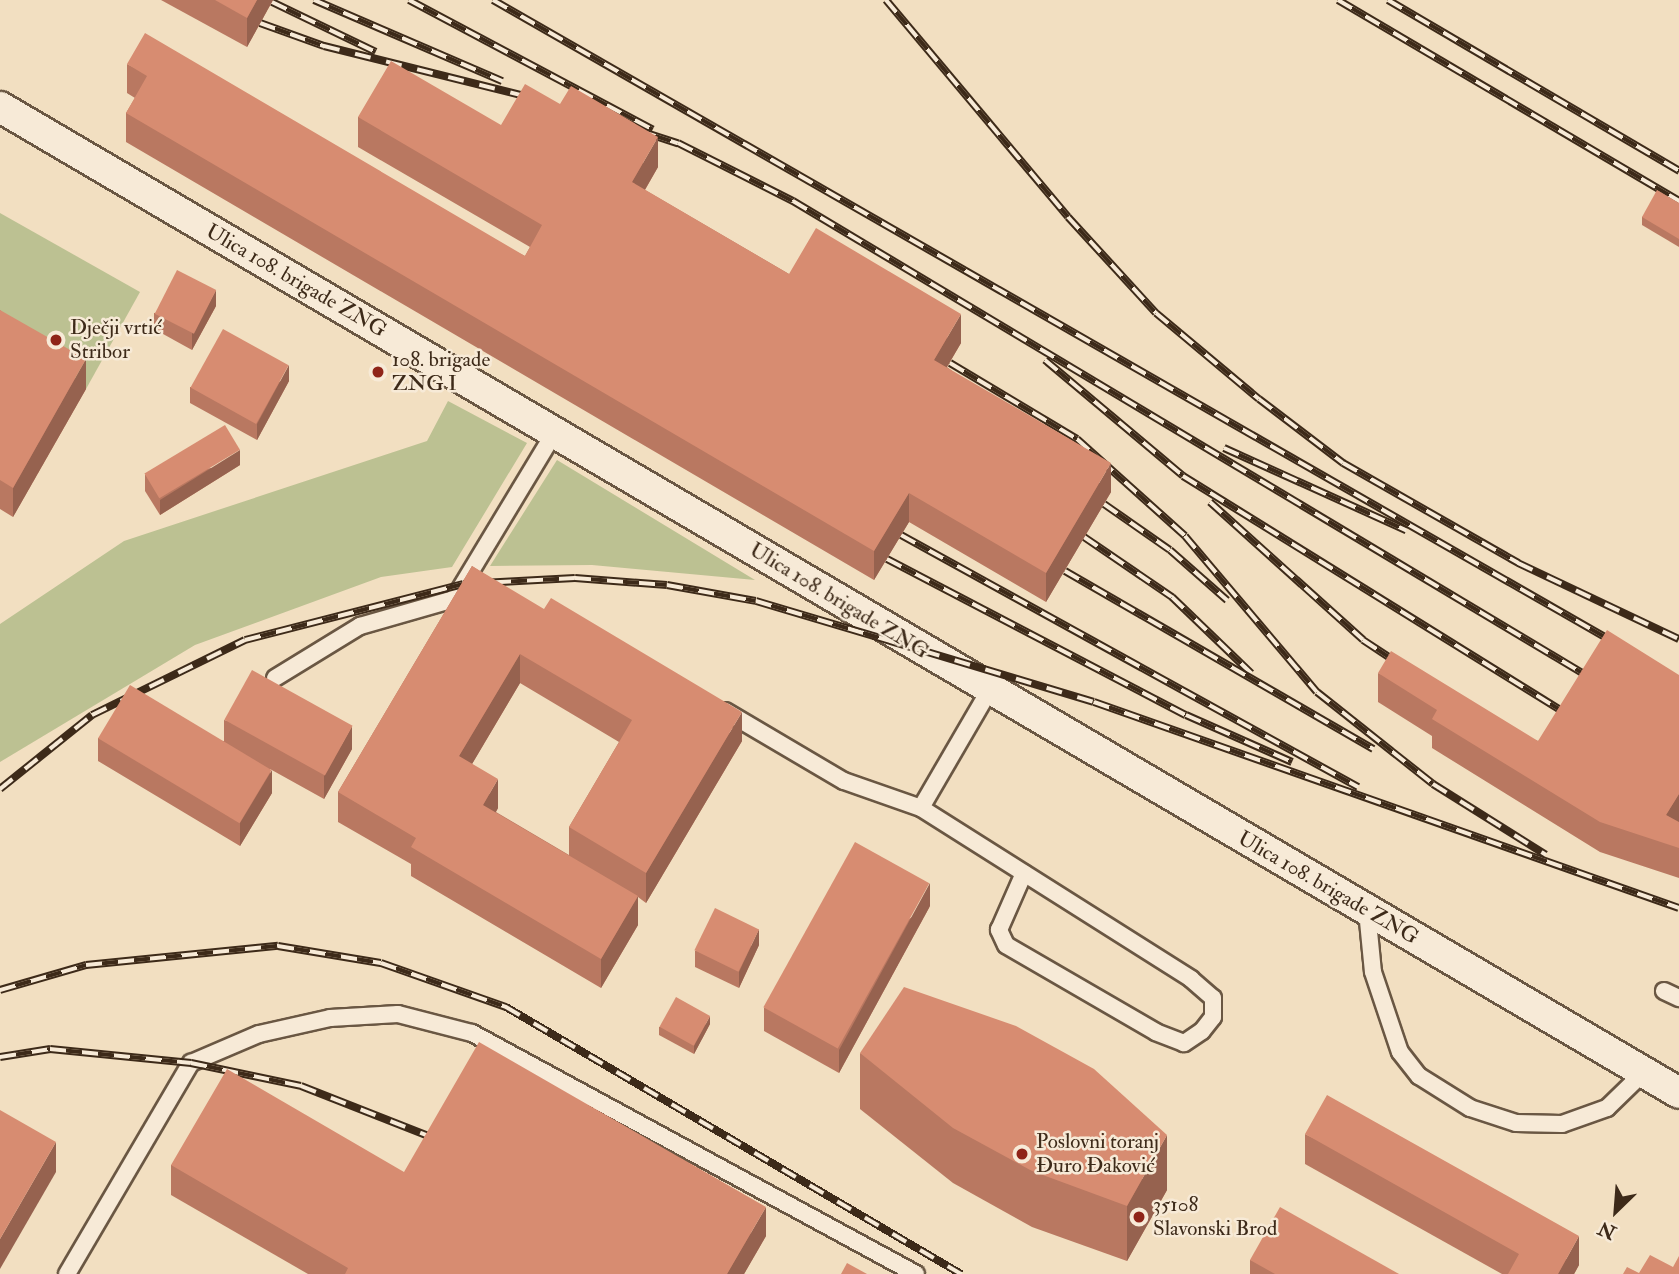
<!DOCTYPE html>
<meta charset="utf-8">
<style>
body{margin:0}
#map{position:relative;width:1679px;height:1274px;overflow:hidden;background:#f2dfc1;font-family:"IM FELL Double Pica",serif}
div>[style]{position:absolute}
.green>*{inset:0;background:#bcc192}
.roads{filter:drop-shadow(2px 0 #6a5743) drop-shadow(-2px 0 #6a5743) drop-shadow(0 2px #6a5743) drop-shadow(0 -2px #6a5743)}
.lane>*{height:16px;margin:-8px;padding:0 8px;transform-origin:8px;border-radius:8px;background:#f7ead7}
.street>*{height:30px;margin:-15px;padding:0 15px;transform-origin:15px;border-radius:15px;background:#f7ead7}
.rail>*{height:8px;margin-top:-4px;transform-origin:0;background:repeating-linear-gradient(90deg,#f7ead7 0 16px,#3d2a19 0 32px);box-sizing:border-box;border-block:2px solid #3d2a19}
.wall>*{inset:0;background:#b97861}
.shaded-wall>*{inset:0;background:#96624f}
.building>*{inset:0;background:#d78c71;transform-origin:0 0}
.dots>*{width:19px;height:19px;translate:-50% -50%;box-sizing:border-box;border:4px solid #f7ead7;border-radius:50%}
span{translate:-50% -50%;white-space:nowrap;text-align:center;line-height:1.15;-webkit-text-stroke:5px #f7ead7;paint-order:stroke}
.street-label{font-size:21px;color:#3d2a19}
.poi-label{font-size:21px;color:#3d2a19}
.left{translate:0 -50%;text-align:left}
.north{position:absolute;left:1581px;top:1176px;width:70px;height:70px;-webkit-text-stroke:5px #f7ead7;paint-order:stroke;rotate:205deg;font-size:19px;font-weight:700;line-height:28px;text-align:center;color:#3d2a19}
.north::after{content:'';display:block;margin:auto;width:24px;height:32px;background:#3d2a19;clip-path:polygon(50% 0,100% 100%,50% 72%,0 100%)}
</style>
<div id="map">
<div class="green">
<div style="clip-path:polygon(0 213px,140px 292px,86px 389px,0 340px)"></div>
<div style="clip-path:polygon(448px 401px,527px 443px,452px 567px,381px 577px,195px 645px,0 762px,0 624px,124px 541px,427px 441px)"></div>
<div style="clip-path:polygon(557px 460px,755px 580px,592px 565px,490px 566px)"></div>
</div>
<div class="roads">
<div class="lane">
<div style="left:275px;top:678px;width:100px;rotate:-31.5deg"></div>
<div style="left:360px;top:626px;width:98px;rotate:-16deg"></div>
<div style="left:454px;top:599px;width:194px;rotate:-58.9deg"></div>
<div style="left:989px;top:691px;width:135px;rotate:120.2deg"></div>
<div style="left:921px;top:808px;width:320px;rotate:32.3deg"></div>
<div style="left:1191px;top:979px;width:29px;rotate:41deg"></div>
<div style="left:1213px;top:998px;width:19px;rotate:90deg"></div>
<div style="left:1213px;top:1017px;width:18px;rotate:128deg"></div>
<div style="left:1202px;top:1031px;width:22px;rotate:146deg"></div>
<div style="left:1184px;top:1043px;width:30px;rotate:-159deg"></div>
<div style="left:1156px;top:1032px;width:173px;rotate:-149.9deg"></div>
<div style="left:1006px;top:945px;width:17px;rotate:-115deg"></div>
<div style="left:999px;top:930px;width:62px;rotate:-66.3deg"></div>
<div style="left:725px;top:711px;width:138px;rotate:30.5deg"></div>
<div style="left:844px;top:781px;width:82px;rotate:19.3deg"></div>
<div style="left:1367px;top:911px;width:61px;rotate:84.4deg"></div>
<div style="left:1373px;top:972px;width:84px;rotate:71.4deg"></div>
<div style="left:1400px;top:1052px;width:31px;rotate:52deg"></div>
<div style="left:1419px;top:1076px;width:60px;rotate:32.1deg"></div>
<div style="left:1470px;top:1108px;width:48px;rotate:18.1deg"></div>
<div style="left:1516px;top:1123px;width:46px;rotate:1.2deg"></div>
<div style="left:1562px;top:1124px;width:48px;rotate:-19.6deg"></div>
<div style="left:1607px;top:1108px;width:52px;rotate:-44.2deg"></div>
<div style="left:1664px;top:991px;width:17px;rotate:25deg"></div>
<div style="left:67px;top:1274px;width:245px;rotate:-59.6deg"></div>
<div style="left:191px;top:1063px;width:74px;rotate:-23.1deg"></div>
<div style="left:259px;top:1034px;width:73px;rotate:-12.7deg"></div>
<div style="left:330px;top:1018px;width:68px;rotate:-3.4deg"></div>
<div style="left:398px;top:1014px;width:76px;rotate:14.4deg"></div>
<div style="left:472px;top:1033px;width:505px;rotate:28.49deg"></div>
</div>
<div class="street">
<div style="left:0;top:107px;width:1947px;rotate:30.42deg"></div>
</div>
</div>
<div class="rail">
<div style="left:314px;top:0;width:205px;rotate:23.3deg"></div>
<div style="left:409px;top:0;width:276px;rotate:28deg"></div>
<div style="left:493px;top:0;width:1298px;rotate:29.81deg"></div>
<div style="left:886px;top:0;width:283px;rotate:50deg"></div>
<div style="left:1068px;top:217px;width:130px;rotate:47.5deg"></div>
<div style="left:1156px;top:313px;width:134px;rotate:39.9deg"></div>
<div style="left:1259px;top:399px;width:106px;rotate:37.3deg"></div>
<div style="left:1343px;top:463px;width:202px;rotate:29.7deg"></div>
<div style="left:1518px;top:563px;width:178px;rotate:25.3deg"></div>
<div style="left:1338px;top:0;width:396px;rotate:30.5deg"></div>
<div style="left:1388px;top:0;width:338px;rotate:30.4deg"></div>
<div style="left:272px;top:2px;width:115px;rotate:25.7deg"></div>
<div style="left:260px;top:23px;width:68px;rotate:19.8deg"></div>
<div style="left:324px;top:46px;width:219px;rotate:14deg"></div>
<div style="left:640px;top:131px;width:40px;rotate:18deg"></div>
<div style="left:678px;top:143px;width:129px;rotate:26.8deg"></div>
<div style="left:793px;top:201px;width:933px;rotate:30.88deg"></div>
<div style="left:1045px;top:360px;width:180px;rotate:40deg"></div>
<div style="left:1183px;top:476px;width:457px;rotate:31.8deg"></div>
<div style="left:950px;top:363px;width:148px;rotate:30.9deg"></div>
<div style="left:1077px;top:439px;width:145px;rotate:41.9deg"></div>
<div style="left:1185px;top:536px;width:204px;rotate:49.8deg"></div>
<div style="left:1317px;top:692px;width:148px;rotate:38.4deg"></div>
<div style="left:1433px;top:784px;width:133px;rotate:32.1deg"></div>
<div style="left:1224px;top:448px;width:200px;rotate:24.3deg"></div>
<div style="left:1210px;top:502px;width:206px;rotate:42deg"></div>
<div style="left:1363px;top:640px;width:49px;rotate:33.4deg"></div>
<div style="left:1104px;top:504px;width:80px;rotate:34.9deg"></div>
<div style="left:1170px;top:550px;width:76px;rotate:41.3deg"></div>
<div style="left:901px;top:535px;width:522px;rotate:28.87deg"></div>
<div style="left:1084px;top:537px;width:107px;rotate:34.3deg"></div>
<div style="left:1172px;top:597px;width:110px;rotate:43.9deg"></div>
<div style="left:887px;top:559px;width:337px;rotate:27.6deg"></div>
<div style="left:1186px;top:715px;width:116px;rotate:23.9deg"></div>
<div style="left:1065px;top:571px;width:356px;rotate:30deg"></div>
<div style="left:0;top:789px;width:118px;rotate:-38.8deg"></div>
<div style="left:92px;top:715px;width:170px;rotate:-26.1deg"></div>
<div style="left:245px;top:640px;width:225px;rotate:-14.4deg"></div>
<div style="left:463px;top:584px;width:112px;rotate:-3.1deg"></div>
<div style="left:575px;top:578px;width:92px;rotate:4.4deg"></div>
<div style="left:667px;top:585px;width:90px;rotate:10.2deg"></div>
<div style="left:756px;top:601px;width:175px;rotate:16.6deg"></div>
<div style="left:924px;top:651px;width:177px;rotate:16.7deg"></div>
<div style="left:1094px;top:702px;width:620px;rotate:19.4deg"></div>
<div style="left:0;top:990px;width:90px;rotate:-16.2deg"></div>
<div style="left:86px;top:965px;width:193px;rotate:-5.7deg"></div>
<div style="left:278px;top:946px;width:104px;rotate:9.4deg"></div>
<div style="left:381px;top:963px;width:133px;rotate:19.4deg"></div>
<div style="left:506px;top:1007px;width:528px;rotate:30.4deg"></div>
<div style="left:0;top:1057px;width:51px;rotate:-9.1deg"></div>
<div style="left:50px;top:1049px;width:142px;rotate:5.7deg"></div>
<div style="left:191px;top:1063px;width:112px;rotate:11.8deg"></div>
<div style="left:301px;top:1086px;width:154px;rotate:21.4deg"></div>
</div>
<div class="wall">
<div style="clip-path:polygon(161px 0,273px 0,247px 47px)"></div>
<div style="clip-path:polygon(127px 64px,525px 256px,530px 247px,358px 147px,358px 117px,501px 125px,658px 167px,645px 190px,789px 274px,961px 343px,947px 367px,1111px 492px,1046px 602px,909px 522px,874px 580px,126px 142px,126px 113px,135px 98px,127px 93px)"></div>
<div style="clip-path:polygon(1679px 203px,1679px 247px,1642px 225px,1642px 217px)"></div>
<div style="clip-path:polygon(216px 306px,192px 350px,154px 329px,154px 313px)"></div>
<div style="clip-path:polygon(0 310px,86px 389px,13px 517px,0 509px)"></div>
<div style="clip-path:polygon(289px 381px,257px 440px,190px 403px,190px 387px)"></div>
<div style="clip-path:polygon(240px 465px,160px 515px,145px 491px,145px 475px)"></div>
<div style="clip-path:polygon(evenodd,472px 566px,742px 741px,646px 903px,638px 897px,638px 925px,601px 988px,411px 876px,411px 864px,338px 822px,338px 792px,472px 566px,520px 683px,619px 742px,569px 827px,569px 855px,496px 812px,498px 808px,472px 764px,520px 683px)"></div>
<div style="clip-path:polygon(1378px 673px,1538px 741px,1679px 675px,1679px 878px,1600px 852px,1432px 748px,1432px 736px,1378px 702px)"></div>
<div style="clip-path:polygon(224px 720px,352px 749px,324px 799px,270px 769px,272px 793px,240px 846px,98px 761px,98px 738px,224px 741px)"></div>
<div style="clip-path:polygon(930px 906px,839px 1073px,764px 1031px,764px 1008px)"></div>
<div style="clip-path:polygon(759px 945px,739px 988px,695px 967px,695px 951px)"></div>
<div style="clip-path:polygon(710px 1024px,694px 1054px,659px 1035px,659px 1027px)"></div>
<div style="clip-path:polygon(860px 1053px,1167px 1190px,1127px 1261px,1032px 1227px,953px 1183px,860px 1109px)"></div>
<div style="clip-path:polygon(1305px 1134px,1579px 1265px,1574px 1274px,1502px 1274px,1305px 1164px)"></div>
<div style="clip-path:polygon(171px 1165px,404px 1172px,766px 1236px,744px 1274px,308px 1274px,171px 1195px)"></div>
<div style="clip-path:polygon(1250px 1260px,1399px 1274px,1250px 1274px)"></div>
</div>
<div class="shaded-wall">
<div style="clip-path:polygon(257px 0,273px 0,247px 47px,247px 18px)"></div>
<div style="clip-path:polygon(658px 137px,658px 167px,632px 212px,632px 182px)"></div>
<div style="clip-path:polygon(216px 290px,216px 306px,192px 350px,192px 334px)"></div>
<div style="clip-path:polygon(961px 314px,961px 343px,934px 389px,934px 360px)"></div>
<div style="clip-path:polygon(86px 359px,86px 389px,13px 517px,13px 488px)"></div>
<div style="clip-path:polygon(289px 365px,289px 381px,257px 440px,257px 424px)"></div>
<div style="clip-path:polygon(240px 450px,240px 465px,160px 515px,160px 500px)"></div>
<div style="clip-path:polygon(1111px 463px,1111px 492px,1046px 602px,1046px 573px)"></div>
<div style="clip-path:polygon(909px 493px,909px 522px,874px 580px,874px 551px)"></div>
<div style="clip-path:polygon(520px 654px,520px 683px,459px 786px,459px 756px)"></div>
<div style="clip-path:polygon(742px 712px,742px 741px,646px 903px,646px 873px)"></div>
<div style="clip-path:polygon(352px 726px,352px 749px,324px 799px,324px 776px)"></div>
<div style="clip-path:polygon(272px 770px,272px 793px,240px 846px,240px 823px)"></div>
<div style="clip-path:polygon(498px 779px,498px 808px,483px 834px,483px 805px)"></div>
<div style="clip-path:polygon(1679px 794px,1679px 823px,1666px 815px)"></div>
<div style="clip-path:polygon(930px 883px,930px 906px,839px 1073px,839px 1050px)"></div>
<div style="clip-path:polygon(638px 896px,638px 925px,601px 988px,601px 959px)"></div>
<div style="clip-path:polygon(759px 929px,759px 945px,739px 988px,739px 972px)"></div>
<div style="clip-path:polygon(710px 1016px,710px 1024px,694px 1054px,694px 1046px)"></div>
<div style="clip-path:polygon(1167px 1135px,1167px 1190px,1127px 1261px,1127px 1206px)"></div>
<div style="clip-path:polygon(56px 1142px,56px 1172px,0 1269px,0 1239px)"></div>
<div style="clip-path:polygon(766px 1207px,766px 1236px,744px 1274px,727px 1274px)"></div>
<div style="clip-path:polygon(1579px 1236px,1579px 1265px,1574px 1274px,1558px 1274px)"></div>
</div>
<div class="building">
<div style="clip-path:polygon(215px 0,257px 0,247px 18px)"></div>
<div style="clip-path:polygon(145px 33px,525px 256px,542px 225px,358px 117px,391px 61px,501px 125px,525px 84px,560px 104px,571px 86px,658px 137px,632px 182px,789px 274px,816px 228px,961px 314px,934px 360px,1111px 463px,1046px 573px,909px 493px,874px 551px,126px 113px,147px 76px,127px 64px)"></div>
<div style="clip-path:polygon(1657px 190px,1679px 203px,1679px 239px,1642px 217px)"></div>
<div style="left:177px;top:270px;width:44px;height:49px;rotate:27deg"></div>
<div style="clip-path:polygon(0 310px,86px 359px,13px 488px,0 480px)"></div>
<div style="left:223px;top:329px;width:75px;height:67px;rotate:29deg"></div>
<div style="left:225px;top:425px;width:29px;height:94px;rotate:59deg"></div>
<div style="clip-path:polygon(472px 566px,544px 609px,551px 598px,742px 712px,646px 873px,569px 827px,632px 720px,520px 654px,459px 756px,498px 779px,483px 805px,638px 896px,601px 959px,411px 847px,416px 838px,338px 792px)"></div>
<div style="clip-path:polygon(1607px 630px,1679px 675px,1679px 794px,1666px 815px,1679px 822px,1679px 848px,1600px 822px,1432px 719px,1437px 710px,1378px 673px,1391px 651px,1538px 741px)"></div>
<div style="left:252px;top:670px;width:115px;height:57px;rotate:29deg"></div>
<div style="left:130px;top:685px;width:165px;height:62px;rotate:31deg"></div>
<div style="left:855px;top:842px;width:85px;height:189px;rotate:29deg"></div>
<div style="left:715px;top:908px;width:49px;height:47px;rotate:26deg"></div>
<div style="clip-path:polygon(904px 987px,1016px 1026px,1094px 1069px,1167px 1135px,1127px 1206px,1032px 1171px,953px 1128px,860px 1053px)"></div>
<div style="left:676px;top:997px;width:39px;height:34px;rotate:29deg"></div>
<div style="clip-path:polygon(479px 1042px,766px 1207px,727px 1274px,345px 1274px,348px 1268px,171px 1165px,227px 1069px,404px 1172px)"></div>
<div style="clip-path:polygon(1327px 1095px,1579px 1236px,1558px 1274px,1508px 1274px,1519px 1254px,1305px 1134px)"></div>
<div style="clip-path:polygon(0 1110px,56px 1142px,0 1239px)"></div>
<div style="clip-path:polygon(1280px 1207px,1399px 1274px,1275px 1274px,1250px 1260px)"></div>
<div style="clip-path:polygon(1650px 1255px,1673px 1267px,1679px 1256px,1679px 1274px,1623px 1274px,1627px 1267px,1639px 1273px)"></div>
<div style="clip-path:polygon(847px 1263px,867px 1274px,841px 1274px)"></div>
</div>
<div class="dots">
<div style="left:56px;top:340px;background:#8f2418"></div>
<div style="left:378px;top:372px;background:#8f2418"></div>
<div style="left:1022px;top:1154px;background:#8f2418"></div>
<div style="left:1139px;top:1217px;background:#8f2418"></div>
</div>
<div class="street-label">
<span style="left:296px;top:281px;rotate:30deg">Ulica 108. brigade ZNG</span>
<span style="left:839px;top:601px;rotate:31deg">Ulica 108. brigade ZNG</span>
<span style="left:1328px;top:888px;rotate:30deg">Ulica 108. brigade ZNG</span>
</div>
<div class="poi-label">
<span class="left" style="left:70px;top:340px">Dječji vrtić<br>Stribor</span>
<span class="left" style="left:392px;top:372px">108. brigade<br>ZNG I</span>
<span class="left" style="left:1036px;top:1154px">Poslovni toranj<br>Đuro Đaković</span>
<span class="left" style="left:1153px;top:1217px">35108<br>Slavonski Brod</span>
</div>
<div class="north">N</div>
</div>
